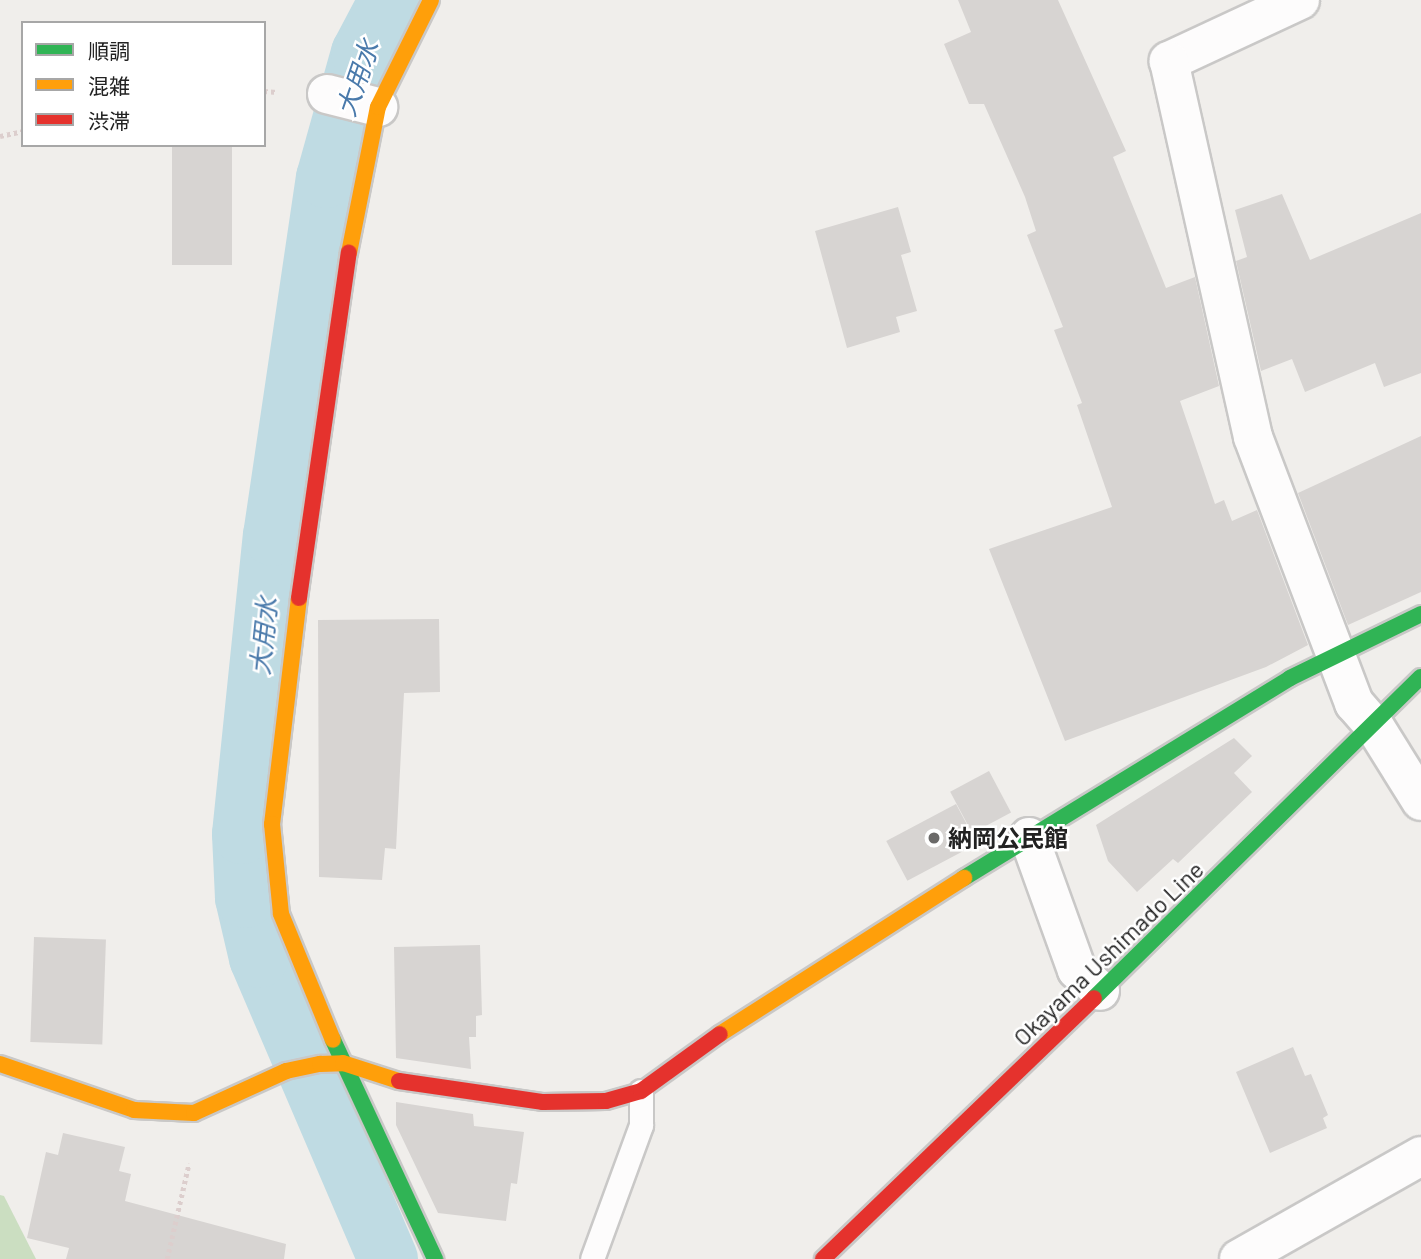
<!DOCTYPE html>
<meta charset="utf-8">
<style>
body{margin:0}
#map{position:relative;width:1421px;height:1259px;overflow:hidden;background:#f0eeeb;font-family:Barlow,"Noto Sans JP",sans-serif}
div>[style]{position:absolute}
.forest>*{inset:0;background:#cbdec1}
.canal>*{height:60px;margin:-30px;padding:0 30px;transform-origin:30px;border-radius:30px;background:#bfdbe3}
.building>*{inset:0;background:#d7d4d2;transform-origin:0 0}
.path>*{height:4.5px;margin-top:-2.25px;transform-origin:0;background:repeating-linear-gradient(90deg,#dccecd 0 3.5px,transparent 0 7px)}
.roads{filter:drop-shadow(2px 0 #c9c8c7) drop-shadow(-2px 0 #c9c8c7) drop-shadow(0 2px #c9c8c7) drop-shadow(0 -2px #c9c8c7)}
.lane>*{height:23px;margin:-11.5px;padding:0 11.5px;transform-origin:11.5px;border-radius:11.5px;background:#fdfcfc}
.street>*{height:38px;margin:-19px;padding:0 19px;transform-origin:19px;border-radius:19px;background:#fdfcfc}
.fast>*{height:16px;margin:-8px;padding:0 8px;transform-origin:8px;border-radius:8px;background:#30b455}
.slow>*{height:16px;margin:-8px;padding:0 8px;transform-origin:8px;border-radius:8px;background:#ff9f0a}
.jam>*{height:16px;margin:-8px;padding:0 8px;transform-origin:8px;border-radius:8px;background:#e5322d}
.dots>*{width:19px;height:19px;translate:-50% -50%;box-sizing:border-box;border:4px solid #fff;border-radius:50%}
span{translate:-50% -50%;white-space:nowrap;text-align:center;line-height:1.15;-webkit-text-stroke:5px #fff;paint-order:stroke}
.poi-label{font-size:24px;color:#222;font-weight:700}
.left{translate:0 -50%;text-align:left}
.street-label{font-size:24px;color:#222}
.water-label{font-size:26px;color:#4a7aab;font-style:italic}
.legend{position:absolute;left:21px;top:21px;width:245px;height:126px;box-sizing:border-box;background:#fff;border:2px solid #a7a7a7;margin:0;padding:9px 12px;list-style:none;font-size:21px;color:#222}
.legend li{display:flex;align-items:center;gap:14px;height:35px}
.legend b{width:35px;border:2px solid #a7a7a7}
</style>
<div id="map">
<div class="forest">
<div style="clip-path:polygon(0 1195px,4px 1196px,36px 1259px,0 1259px)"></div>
</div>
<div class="canal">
<div style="left:388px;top:1259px;width:327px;rotate:-113.2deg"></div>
<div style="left:259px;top:958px;width:62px;rotate:-103.1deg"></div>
<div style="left:245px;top:898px;width:64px;rotate:-92.7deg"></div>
<div style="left:242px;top:834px;width:300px;rotate:-84.1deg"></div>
<div style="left:273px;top:536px;width:362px;rotate:-81.6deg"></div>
<div style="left:326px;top:178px;width:130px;rotate:-74.4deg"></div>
<div style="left:361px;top:53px;width:60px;rotate:-62.2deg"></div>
</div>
<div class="building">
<div style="clip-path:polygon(958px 0,1058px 0,1126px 151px,1113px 157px,1166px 288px,1195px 277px,1219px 386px,1180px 401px,1215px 504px,1224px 500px,1232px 521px,1257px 510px,1308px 645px,1266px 667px,1065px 741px,989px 549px,1112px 507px,1077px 405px,1082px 403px,1054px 330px,1063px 327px,1027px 235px,1036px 231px,1025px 197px,984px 104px,969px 104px,944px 44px,971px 32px)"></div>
<div style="left:172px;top:145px;width:60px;height:120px"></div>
<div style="clip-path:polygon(1282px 194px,1310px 260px,1421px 213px,1421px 373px,1384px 387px,1375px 363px,1305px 392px,1292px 359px,1261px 371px,1236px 261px,1247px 257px,1235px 210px)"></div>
<div style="clip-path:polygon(898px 207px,911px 252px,901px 255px,917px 311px,896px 317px,900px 332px,847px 348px,815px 231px)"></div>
<div style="clip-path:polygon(1421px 436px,1421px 592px,1348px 625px,1298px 493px)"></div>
<div style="clip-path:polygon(439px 619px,440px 692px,404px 693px,396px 849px,385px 848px,382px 880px,319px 877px,318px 620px)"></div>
<div style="clip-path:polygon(1234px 738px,1252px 756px,1234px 773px,1252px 792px,1178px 863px,1173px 859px,1137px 892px,1108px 861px,1096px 825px)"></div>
<div style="left:989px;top:771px;width:47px;height:44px;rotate:62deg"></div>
<div style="left:956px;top:804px;width:45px;height:79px;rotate:62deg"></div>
<div style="left:34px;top:937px;width:72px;height:105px;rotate:2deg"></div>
<div style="clip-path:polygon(480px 945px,482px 1015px,476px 1016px,476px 1037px,469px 1037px,471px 1069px,396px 1058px,394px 947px)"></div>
<div style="clip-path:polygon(1293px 1047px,1305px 1076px,1311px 1074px,1328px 1115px,1323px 1118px,1327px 1128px,1270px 1153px,1236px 1072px)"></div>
<div style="clip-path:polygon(396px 1102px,473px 1114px,474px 1126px,524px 1132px,517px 1184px,511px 1183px,506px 1221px,438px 1213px,396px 1125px)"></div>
<div style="clip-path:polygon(63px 1133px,125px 1147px,119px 1171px,131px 1174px,125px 1201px,286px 1244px,284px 1259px,66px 1259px,69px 1248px,27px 1238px,46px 1152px,58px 1155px)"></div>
</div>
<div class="path">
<div style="left:264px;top:91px;width:13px;rotate:4deg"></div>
<div style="left:0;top:136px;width:24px;rotate:-12deg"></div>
<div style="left:167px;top:1259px;width:98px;rotate:-77.1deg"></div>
</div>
<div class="roads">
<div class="lane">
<div style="left:592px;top:1259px;width:143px;rotate:-69.9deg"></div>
<div style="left:641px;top:1125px;width:34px;rotate:-90deg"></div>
</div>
<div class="street">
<div style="left:1300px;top:0;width:145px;rotate:155deg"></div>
<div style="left:1169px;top:61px;width:385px;rotate:77.4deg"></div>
<div style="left:1253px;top:437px;width:285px;rotate:69.2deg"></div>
<div style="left:1354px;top:703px;width:32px;rotate:49deg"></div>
<div style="left:1375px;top:727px;width:87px;rotate:58.1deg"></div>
<div style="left:327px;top:94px;width:53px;rotate:14.3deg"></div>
<div style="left:1029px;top:837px;width:141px;rotate:70.2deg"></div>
<div style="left:1077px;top:970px;width:31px;rotate:42deg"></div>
<div style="left:1239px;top:1259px;width:209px;rotate:-29.5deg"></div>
</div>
<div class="fast">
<div style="left:964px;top:878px;width:382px;rotate:-31.5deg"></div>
<div style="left:1290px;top:678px;width:146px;rotate:-26deg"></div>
<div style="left:1094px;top:998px;width:458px;rotate:-44.5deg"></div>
<div style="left:333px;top:1040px;width:242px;rotate:65deg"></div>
</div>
<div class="slow">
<div style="left:349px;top:253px;width:149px;rotate:-78.8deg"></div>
<div style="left:378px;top:107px;width:119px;rotate:-63.6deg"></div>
<div style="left:299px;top:598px;width:228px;rotate:96.8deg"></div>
<div style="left:272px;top:824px;width:90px;rotate:84.3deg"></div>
<div style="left:281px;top:914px;width:136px;rotate:67.6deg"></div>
<div style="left:720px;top:1034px;width:290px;rotate:-32.6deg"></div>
<div style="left:0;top:1064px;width:142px;rotate:18.9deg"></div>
<div style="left:134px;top:1110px;width:60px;rotate:2.9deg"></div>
<div style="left:194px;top:1113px;width:101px;rotate:-24.5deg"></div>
<div style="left:286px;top:1071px;width:35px;rotate:-12deg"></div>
<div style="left:320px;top:1064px;width:23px;rotate:-2deg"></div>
<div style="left:343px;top:1063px;width:59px;rotate:17.8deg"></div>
</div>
<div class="jam">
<div style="left:299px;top:598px;width:349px;rotate:-81.8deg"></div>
<div style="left:399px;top:1081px;width:146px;rotate:8.3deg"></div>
<div style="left:543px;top:1102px;width:63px;rotate:-0.9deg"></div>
<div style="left:606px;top:1101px;width:36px;rotate:-16deg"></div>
<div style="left:641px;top:1091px;width:97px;rotate:-35.8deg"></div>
<div style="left:823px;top:1259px;width:376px;rotate:-43.9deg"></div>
</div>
</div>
<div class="dots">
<div style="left:934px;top:838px;background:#6a6968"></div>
</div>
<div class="poi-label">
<span class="left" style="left:948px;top:838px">納岡公民館</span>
</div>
<div class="street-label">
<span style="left:1108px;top:953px;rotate:-44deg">Okayama Ushimado Line</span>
</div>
<div class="water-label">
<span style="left:357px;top:78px;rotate:-71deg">大用水</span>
<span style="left:263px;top:636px;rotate:-84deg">大用水</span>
</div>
<ul class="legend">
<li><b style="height:9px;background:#30b455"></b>順調</li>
<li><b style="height:9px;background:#ff9f0a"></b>混雑</li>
<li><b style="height:9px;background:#e5322d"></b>渋滞</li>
</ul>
</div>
